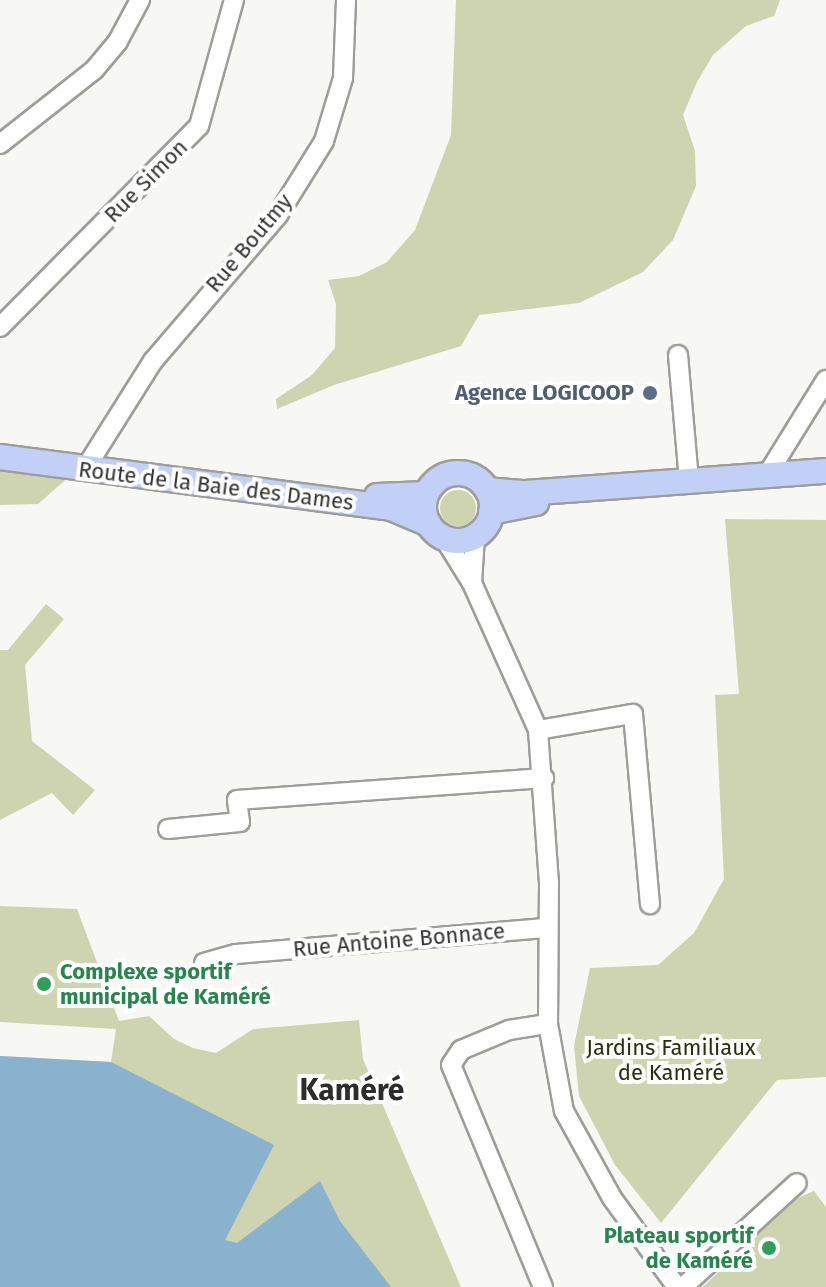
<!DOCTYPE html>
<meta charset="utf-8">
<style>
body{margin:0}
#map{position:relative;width:826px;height:1287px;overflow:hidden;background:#f7f7f3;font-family:"Fira Sans",sans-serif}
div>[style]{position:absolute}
.green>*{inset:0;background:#ced4b0}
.round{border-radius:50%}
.water>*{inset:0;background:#89b2cf}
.roads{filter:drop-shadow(2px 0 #9e9d9a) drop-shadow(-2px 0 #9e9d9a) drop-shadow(0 2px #9e9d9a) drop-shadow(0 -2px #9e9d9a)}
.minor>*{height:18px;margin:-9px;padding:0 9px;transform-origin:9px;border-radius:9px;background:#fff}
.major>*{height:24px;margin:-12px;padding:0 12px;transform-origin:12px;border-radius:12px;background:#c2cff6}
.major>.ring{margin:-12px;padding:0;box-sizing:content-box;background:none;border:24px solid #c2cff6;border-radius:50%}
.dots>*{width:22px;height:22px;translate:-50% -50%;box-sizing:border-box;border:4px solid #fff;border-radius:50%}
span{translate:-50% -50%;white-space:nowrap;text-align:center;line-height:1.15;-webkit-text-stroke:8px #fff;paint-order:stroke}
.street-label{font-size:22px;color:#343433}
.service-label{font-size:22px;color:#4e5e75;font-weight:700}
.right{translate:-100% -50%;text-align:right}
.leisure-label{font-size:22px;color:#27864d;font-weight:700}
.left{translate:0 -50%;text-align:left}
.park-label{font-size:22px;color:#2a2e0a}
.district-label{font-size:30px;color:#2e2d2b;font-weight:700}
</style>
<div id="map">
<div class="green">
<div style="clip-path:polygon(456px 0,780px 0,774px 16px,746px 26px,713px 55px,697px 82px,683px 115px,695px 151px,696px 186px,673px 240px,643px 272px,579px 303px,479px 315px,461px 346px,334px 385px,277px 409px,276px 399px,312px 375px,335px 348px,336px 304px,328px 280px,359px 276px,387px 262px,415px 230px,451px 135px)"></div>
<div style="clip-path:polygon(0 463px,71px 475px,38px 504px,0 505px)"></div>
<div class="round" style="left:440px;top:490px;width:36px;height:36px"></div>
<div style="clip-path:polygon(725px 519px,826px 520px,826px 1077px,777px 1080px,661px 1223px,615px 1165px,579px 1096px,574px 1046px,590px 968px,658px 965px,694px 933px,724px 879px,715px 695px,739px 694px)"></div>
<div style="clip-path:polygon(46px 604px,64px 619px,25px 665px,32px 741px,95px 790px,73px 815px,52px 793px,0 820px,0 650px,8px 650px)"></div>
<div style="clip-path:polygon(0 906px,77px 909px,119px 1021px,149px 1016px,174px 1039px,193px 1048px,216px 1053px,253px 1029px,359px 1020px,363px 1059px,461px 1287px,0 1287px,0 1056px,111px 1062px,116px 1029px,0 1022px)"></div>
<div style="clip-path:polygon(814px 1191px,826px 1207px,826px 1287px,703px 1287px,789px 1202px)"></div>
</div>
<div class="water">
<div style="clip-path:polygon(0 1056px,111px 1062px,274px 1145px,225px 1240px,237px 1243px,320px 1181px,340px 1221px,391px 1287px,0 1287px)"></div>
</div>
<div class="roads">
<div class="minor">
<div style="left:0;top:144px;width:120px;rotate:-38.2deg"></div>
<div style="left:94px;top:70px;width:38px;rotate:-50deg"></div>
<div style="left:118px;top:41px;width:47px;rotate:-61.8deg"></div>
<div style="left:0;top:327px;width:283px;rotate:-45.3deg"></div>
<div style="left:199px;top:126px;width:131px;rotate:-74.5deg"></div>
<div style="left:678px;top:355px;width:126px;rotate:85deg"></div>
<div style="left:90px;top:461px;width:118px;rotate:-57.8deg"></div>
<div style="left:153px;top:361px;width:192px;rotate:-49.4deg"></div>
<div style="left:278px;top:215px;width:87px;rotate:-58.1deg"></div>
<div style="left:324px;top:141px;width:66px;rotate:-73.2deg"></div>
<div style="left:343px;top:78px;width:78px;rotate:-87.8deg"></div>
<div style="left:767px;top:475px;width:112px;rotate:-58.2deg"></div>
<div style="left:444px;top:538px;width:53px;rotate:58.1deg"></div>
<div style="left:472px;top:583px;width:161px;rotate:65.8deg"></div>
<div style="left:538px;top:730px;width:153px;rotate:85.9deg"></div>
<div style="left:549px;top:883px;width:141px;rotate:90.4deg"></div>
<div style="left:548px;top:1024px;width:88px;rotate:79.6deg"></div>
<div style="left:564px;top:1111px;width:99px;rotate:61.1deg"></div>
<div style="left:612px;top:1198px;width:110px;rotate:53.9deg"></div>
<div style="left:472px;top:583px;width:47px;rotate:-86.3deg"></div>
<div style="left:538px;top:730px;width:96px;rotate:-9.6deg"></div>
<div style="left:633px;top:714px;width:191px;rotate:84.9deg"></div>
<div style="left:168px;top:829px;width:72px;rotate:-5.6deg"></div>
<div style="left:240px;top:822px;width:22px;rotate:-98deg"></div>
<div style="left:237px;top:800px;width:308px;rotate:-4.1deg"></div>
<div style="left:204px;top:963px;width:33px;rotate:-16deg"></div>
<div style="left:236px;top:954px;width:313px;rotate:-4.8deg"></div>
<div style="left:543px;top:1287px;width:240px;rotate:-112.5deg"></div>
<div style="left:451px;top:1065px;width:18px;rotate:-56deg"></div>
<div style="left:461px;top:1050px;width:52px;rotate:-22.6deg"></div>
<div style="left:509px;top:1030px;width:39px;rotate:-9deg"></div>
<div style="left:683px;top:1287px;width:154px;rotate:-42.4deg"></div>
</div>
<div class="major">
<div style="left:0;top:457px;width:394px;rotate:7.4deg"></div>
<div style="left:391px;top:508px;width:41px;rotate:22.8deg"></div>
<div class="ring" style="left:424px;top:473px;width:44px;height:44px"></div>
<div style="left:487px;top:490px;width:38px;rotate:5deg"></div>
<div style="left:525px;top:493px;width:302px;rotate:-4.2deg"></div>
<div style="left:377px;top:496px;width:49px;rotate:-2.3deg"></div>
<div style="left:491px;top:512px;width:46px;rotate:-11.3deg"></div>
</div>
</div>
<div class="dots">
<div style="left:650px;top:393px;background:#5c6f8a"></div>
<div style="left:44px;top:984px;background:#2e9e5b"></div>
<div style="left:769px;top:1248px;background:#2e9e5b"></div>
</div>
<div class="street-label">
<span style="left:146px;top:181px;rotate:-45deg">Rue Simon</span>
<span style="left:249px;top:243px;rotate:-50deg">Rue Boutmy</span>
<span style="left:216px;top:486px;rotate:7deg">Route de la Baie des Dames</span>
<span style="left:399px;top:940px;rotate:-5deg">Rue Antoine Bonnace</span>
</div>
<div class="service-label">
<span class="right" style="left:634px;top:393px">Agence LOGICOOP</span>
</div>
<div class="leisure-label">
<span class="left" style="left:60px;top:984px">Complexe sportif<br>municipal de Kaméré</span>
<span class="right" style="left:753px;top:1248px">Plateau sportif<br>de Kaméré</span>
</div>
<div class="park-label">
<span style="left:671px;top:1060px">Jardins Familiaux<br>de Kaméré</span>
</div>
<div class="district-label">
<span style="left:352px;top:1090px">Kaméré</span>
</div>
</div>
